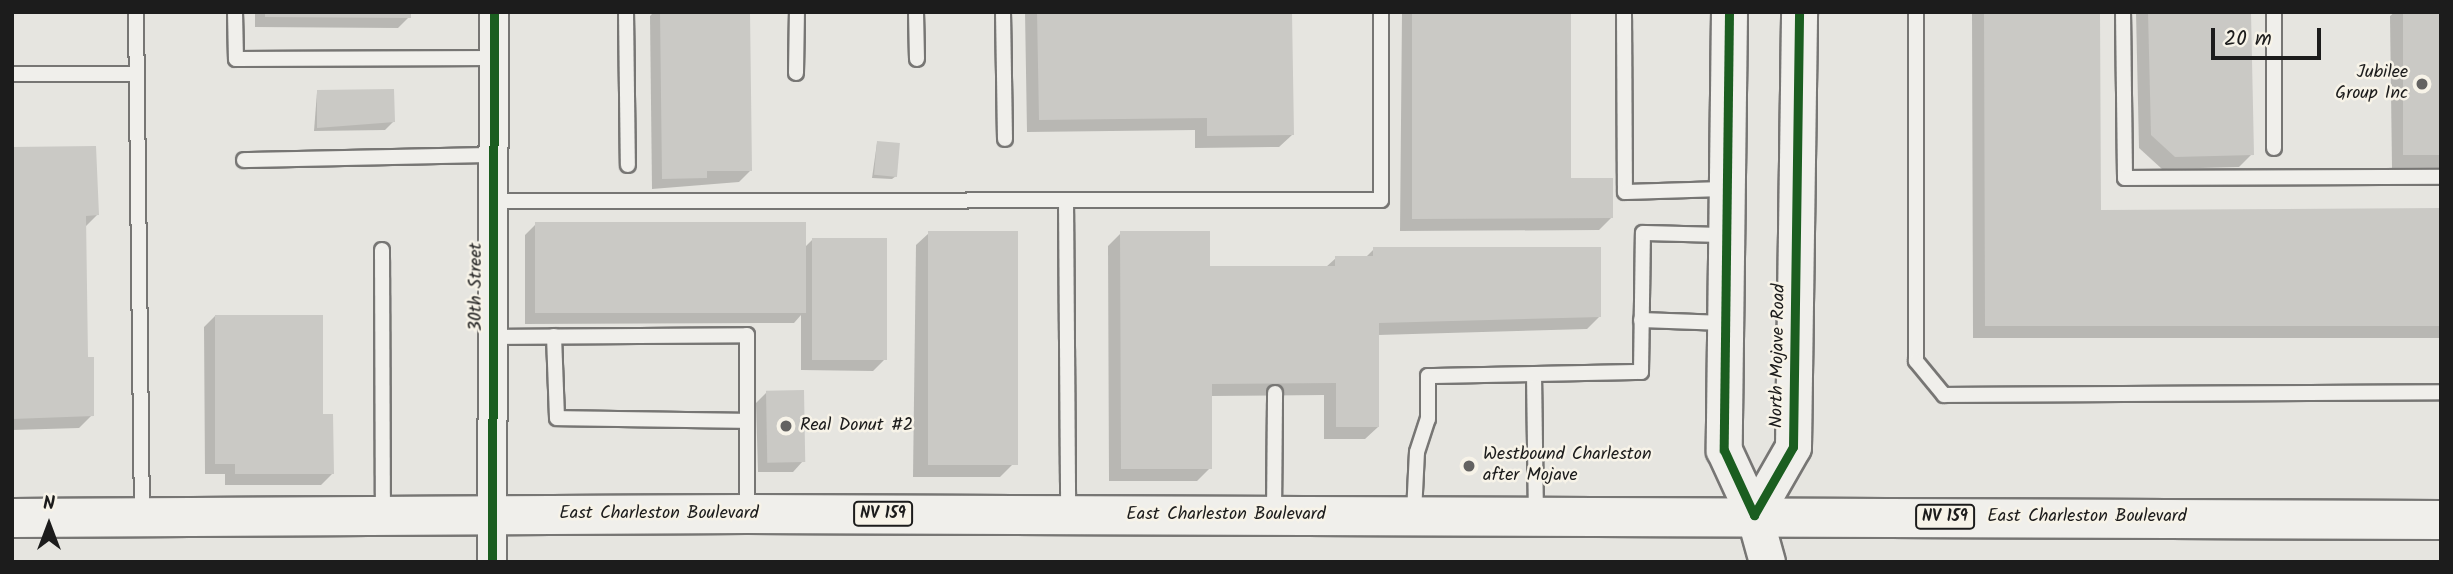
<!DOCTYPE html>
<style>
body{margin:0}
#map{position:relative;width:2453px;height:574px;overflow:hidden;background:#e6e5e0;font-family:Kalam,sans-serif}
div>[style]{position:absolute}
.shadow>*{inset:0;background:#0003}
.building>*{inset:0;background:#cac9c5;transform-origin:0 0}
.roads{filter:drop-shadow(2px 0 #777674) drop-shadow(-2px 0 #777674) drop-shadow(0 2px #777674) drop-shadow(0 -2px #777674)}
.service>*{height:14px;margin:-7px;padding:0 7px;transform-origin:7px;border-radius:7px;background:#f0efeb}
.minor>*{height:28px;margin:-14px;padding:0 14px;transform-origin:14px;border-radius:14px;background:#f0efeb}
.tertiary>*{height:35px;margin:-17.5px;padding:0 17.5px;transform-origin:17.5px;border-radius:17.5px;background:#f0efeb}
.primary>*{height:38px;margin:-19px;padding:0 19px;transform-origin:19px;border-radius:19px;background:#f0efeb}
.cycleway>*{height:9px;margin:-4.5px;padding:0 4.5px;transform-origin:4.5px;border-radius:4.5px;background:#1b5e20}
.dots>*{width:19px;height:19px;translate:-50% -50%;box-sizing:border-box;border:4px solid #f7f3e8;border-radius:50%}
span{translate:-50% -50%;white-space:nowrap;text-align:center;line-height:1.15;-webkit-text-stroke:5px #f7f3e8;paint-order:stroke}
.shield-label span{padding:2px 5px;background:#f7f3e8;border:2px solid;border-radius:5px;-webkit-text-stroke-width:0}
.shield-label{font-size:16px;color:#1c1c1c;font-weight:700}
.poi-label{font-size:18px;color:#1c1c1c}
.right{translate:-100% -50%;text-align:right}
.left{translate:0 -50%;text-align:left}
.street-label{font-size:18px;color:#1c1c1c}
.frame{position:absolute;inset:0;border:14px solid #1c1c1c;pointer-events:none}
.north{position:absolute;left:14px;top:490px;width:70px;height:70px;-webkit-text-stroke:5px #f7f3e8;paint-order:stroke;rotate:0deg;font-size:19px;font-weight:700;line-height:28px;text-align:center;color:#1c1c1c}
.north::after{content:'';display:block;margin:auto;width:24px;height:32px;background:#1c1c1c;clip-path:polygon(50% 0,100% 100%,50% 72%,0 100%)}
.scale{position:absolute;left:2211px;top:28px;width:110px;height:32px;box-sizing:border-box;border:4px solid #1c1c1c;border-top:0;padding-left:9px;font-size:21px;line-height:24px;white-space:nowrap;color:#1c1c1c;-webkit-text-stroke:5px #f7f3e8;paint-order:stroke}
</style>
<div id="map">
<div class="shadow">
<div style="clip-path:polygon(255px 12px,409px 12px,409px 17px,398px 28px,255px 27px)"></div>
<div style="clip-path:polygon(654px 12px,748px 12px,750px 171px,739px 182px,652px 189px,650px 16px)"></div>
<div style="clip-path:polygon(1025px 12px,1290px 12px,1292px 135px,1279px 147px,1195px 148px,1195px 130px,1027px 132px)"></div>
<div style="clip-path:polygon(1402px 12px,1569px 12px,1569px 179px,1612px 217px,1599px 230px,1400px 231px)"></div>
<div style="clip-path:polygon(1972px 12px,2098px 12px,2099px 212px,2441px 210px,2441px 338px,1973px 338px)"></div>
<div style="clip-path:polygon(2136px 12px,2249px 12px,2252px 154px,2239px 167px,2162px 169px,2139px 148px)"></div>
<div style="clip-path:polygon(2395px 12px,2441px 12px,2441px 167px,2392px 168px,2390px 16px)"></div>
<div style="clip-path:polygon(317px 92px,393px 122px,385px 130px,314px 131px)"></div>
<div style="clip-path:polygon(877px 143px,896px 176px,892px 179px,872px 178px)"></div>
<div style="clip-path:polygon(12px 148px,97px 215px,85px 227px,86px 359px,92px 415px,79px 428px,12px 430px)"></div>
<div style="clip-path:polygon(535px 225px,804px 248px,813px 239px,884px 360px,873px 371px,801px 370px,801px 315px,794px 323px,525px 324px,525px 235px)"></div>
<div style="clip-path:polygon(929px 233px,1013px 464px,1000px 477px,913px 477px,916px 245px)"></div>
<div style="clip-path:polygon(1121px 233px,1208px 267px,1326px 267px,1336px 258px,1365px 258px,1374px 249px,1600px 316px,1587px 329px,1378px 335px,1378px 427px,1365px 439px,1324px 439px,1324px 395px,1210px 396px,1210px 468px,1197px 481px,1109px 481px,1108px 246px)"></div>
<div style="clip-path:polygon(215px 316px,321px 416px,332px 474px,321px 485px,225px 485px,225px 474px,205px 474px,204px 327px)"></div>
<div style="clip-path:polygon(767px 392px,803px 461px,793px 472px,758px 472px,756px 403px)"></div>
</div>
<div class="building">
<div style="clip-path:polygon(265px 12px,411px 12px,411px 18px,265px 17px)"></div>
<div style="clip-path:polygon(660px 12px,750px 12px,752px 171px,707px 171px,707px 178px,662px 179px)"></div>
<div style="clip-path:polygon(1037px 12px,1292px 12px,1294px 135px,1207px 136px,1207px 118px,1039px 120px)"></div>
<div style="clip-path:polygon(1412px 12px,1571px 12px,1571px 178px,1613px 178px,1613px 218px,1412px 219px)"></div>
<div style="clip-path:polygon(1984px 12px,2100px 12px,2101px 210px,2441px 208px,2441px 326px,1985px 326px)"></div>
<div style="clip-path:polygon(2148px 12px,2251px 12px,2254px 155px,2175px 157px,2151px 135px)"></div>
<div style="left:2403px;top:12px;width:38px;height:143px"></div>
<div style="clip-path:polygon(394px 89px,395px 122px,317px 128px,317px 90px)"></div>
<div style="left:877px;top:141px;width:23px;height:34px;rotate:5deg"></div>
<div style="clip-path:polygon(96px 146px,99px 215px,86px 216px,88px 357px,94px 357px,94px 416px,12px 419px,12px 147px)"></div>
<div style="left:806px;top:222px;width:91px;height:271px;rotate:90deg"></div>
<div style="left:928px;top:231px;width:90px;height:234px"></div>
<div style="clip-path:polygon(1120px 231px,1210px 231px,1210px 266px,1335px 266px,1335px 256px,1373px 256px,1373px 247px,1601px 247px,1601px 317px,1379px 323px,1379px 427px,1336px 427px,1336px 383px,1212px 384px,1212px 469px,1121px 469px)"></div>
<div style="left:812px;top:238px;width:75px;height:122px"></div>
<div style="clip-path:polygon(215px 315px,323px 315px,323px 414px,333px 414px,334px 474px,235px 474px,235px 464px,215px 464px)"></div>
<div style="left:804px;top:390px;width:72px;height:38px;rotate:89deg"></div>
</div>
<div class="roads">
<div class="service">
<div style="left:136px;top:12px;width:503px;rotate:89.32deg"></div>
<div style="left:235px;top:12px;width:47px;rotate:88.8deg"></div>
<div style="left:236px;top:59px;width:258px;rotate:-0.2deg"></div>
<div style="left:626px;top:12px;width:153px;rotate:89.3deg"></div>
<div style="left:916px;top:12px;width:47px;rotate:88.8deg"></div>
<div style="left:1003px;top:12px;width:127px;rotate:89.1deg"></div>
<div style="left:1624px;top:12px;width:180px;rotate:89.7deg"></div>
<div style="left:1625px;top:192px;width:99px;rotate:-1.7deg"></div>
<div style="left:1916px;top:12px;width:349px;rotate:90deg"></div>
<div style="left:1916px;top:361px;width:44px;rotate:50.5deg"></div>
<div style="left:1944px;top:395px;width:497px;rotate:-0.3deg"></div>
<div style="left:2123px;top:12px;width:166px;rotate:89.3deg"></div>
<div style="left:2125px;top:178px;width:316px;rotate:-0.2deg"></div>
<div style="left:2274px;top:12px;width:136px;rotate:90deg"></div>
<div style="left:796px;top:73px;width:61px;rotate:-89.1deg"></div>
<div style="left:12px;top:74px;width:125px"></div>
<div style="left:244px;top:160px;width:249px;rotate:-1.2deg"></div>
<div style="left:1066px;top:200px;width:313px;rotate:89.6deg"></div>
<div style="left:493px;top:201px;width:888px;rotate:-0.06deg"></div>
<div style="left:1381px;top:200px;width:188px;rotate:-90deg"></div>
<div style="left:382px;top:250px;width:264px;rotate:89.8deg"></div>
<div style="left:1641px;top:320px;width:84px;rotate:2deg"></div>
<div style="left:554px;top:336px;width:82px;rotate:87.9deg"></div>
<div style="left:557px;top:418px;width:190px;rotate:0.9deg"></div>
<div style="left:492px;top:337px;width:255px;rotate:-0.4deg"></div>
<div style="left:747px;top:335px;width:178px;rotate:90deg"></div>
<div style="left:1534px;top:374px;width:141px;rotate:89.2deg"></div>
<div style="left:1414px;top:513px;width:61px;rotate:-87.2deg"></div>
<div style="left:1417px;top:452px;width:35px;rotate:-72deg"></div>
<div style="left:1428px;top:419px;width:43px;rotate:-90deg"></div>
<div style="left:1428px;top:376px;width:213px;rotate:-1.1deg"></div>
<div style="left:1641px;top:372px;width:139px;rotate:-89.2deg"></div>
<div style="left:1643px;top:233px;width:81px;rotate:1.4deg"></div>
<div style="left:1274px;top:514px;width:121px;rotate:-89.5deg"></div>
</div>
<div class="minor">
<div style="left:492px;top:562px;width:550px;rotate:-89.79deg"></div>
</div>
<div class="tertiary">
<div style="left:1729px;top:12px;width:438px;rotate:90.7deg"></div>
<div style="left:1724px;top:450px;width:72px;rotate:65.2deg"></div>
<div style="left:1754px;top:515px;width:49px;rotate:74.5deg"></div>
<div style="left:1754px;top:515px;width:78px;rotate:-60.2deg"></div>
<div style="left:1793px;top:447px;width:435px;rotate:-89.2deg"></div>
</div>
<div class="primary">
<div style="left:12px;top:518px;width:735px;rotate:-0.31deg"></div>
<div style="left:747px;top:514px;width:1694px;rotate:0.2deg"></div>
</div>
</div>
<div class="cycleway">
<div style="left:1729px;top:12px;width:438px;rotate:90.7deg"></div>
<div style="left:1724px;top:450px;width:72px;rotate:65.2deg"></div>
<div style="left:1754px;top:515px;width:78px;rotate:-60.2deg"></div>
<div style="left:1793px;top:447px;width:435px;rotate:-89.2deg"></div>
<div style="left:492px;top:562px;width:550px;rotate:-89.79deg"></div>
</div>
<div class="dots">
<div style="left:2422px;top:84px;background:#636261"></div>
<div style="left:786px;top:426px;background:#636261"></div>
<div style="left:1469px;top:466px;background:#636261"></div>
</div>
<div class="shield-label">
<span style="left:883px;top:514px">NV 159</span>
<span style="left:1945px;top:517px">NV 159</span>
</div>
<div class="poi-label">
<span class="right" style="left:2408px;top:84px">Jubilee<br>Group Inc</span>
<span class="left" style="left:800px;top:426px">Real Donut #2</span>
<span class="left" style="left:1483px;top:466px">Westbound Charleston<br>after Mojave</span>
</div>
<div class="street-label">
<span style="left:477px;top:287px;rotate:-90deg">30th Street</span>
<span style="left:1779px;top:356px;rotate:-89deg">North Mojave Road</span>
<span style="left:659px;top:514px">East Charleston Boulevard</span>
<span style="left:1226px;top:515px">East Charleston Boulevard</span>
<span style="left:2087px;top:517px">East Charleston Boulevard</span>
</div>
<div class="frame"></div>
<div class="north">N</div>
<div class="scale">20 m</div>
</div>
